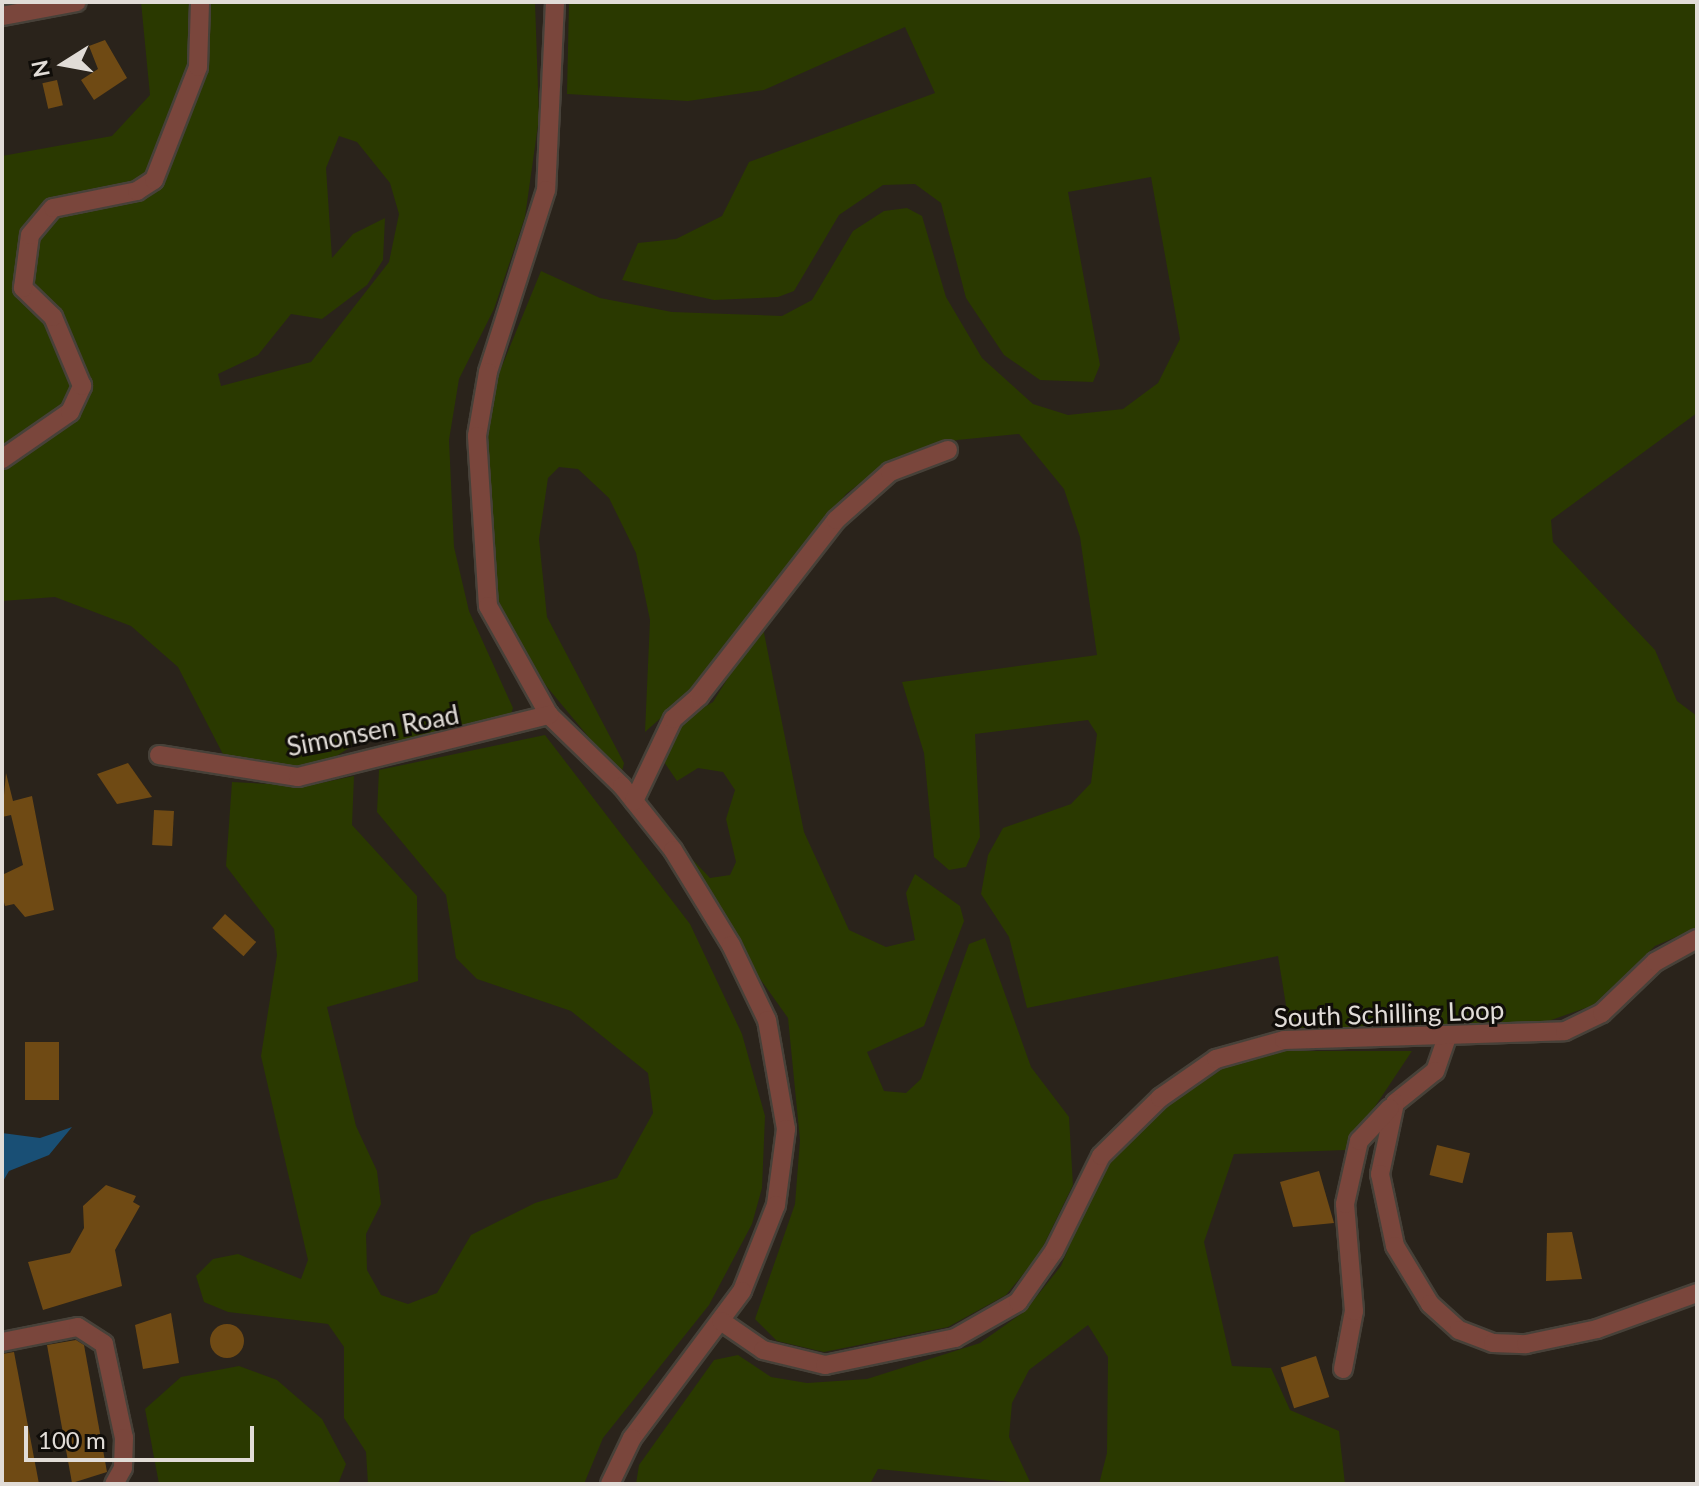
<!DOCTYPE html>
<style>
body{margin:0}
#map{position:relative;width:1699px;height:1486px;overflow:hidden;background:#2a231b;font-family:Lato,sans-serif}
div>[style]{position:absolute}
.green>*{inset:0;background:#2a3900}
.water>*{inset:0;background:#194f75}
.building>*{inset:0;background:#6f4a14;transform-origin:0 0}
.round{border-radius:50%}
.roads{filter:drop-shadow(2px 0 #474139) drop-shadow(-2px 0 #474139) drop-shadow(0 2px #474139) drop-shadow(0 -2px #474139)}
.minor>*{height:18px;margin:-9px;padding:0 9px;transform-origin:9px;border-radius:9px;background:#7a463c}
span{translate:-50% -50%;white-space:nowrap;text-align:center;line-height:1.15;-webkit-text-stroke:6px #100d09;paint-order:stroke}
.street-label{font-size:26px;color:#e1dcd7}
.frame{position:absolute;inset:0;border:4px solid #e1dcd7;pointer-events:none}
.north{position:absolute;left:24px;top:24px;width:80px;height:80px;-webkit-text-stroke:6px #100d09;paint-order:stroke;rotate:259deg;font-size:22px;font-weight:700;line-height:32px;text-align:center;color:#e1dcd7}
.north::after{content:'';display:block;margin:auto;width:28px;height:36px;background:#e1dcd7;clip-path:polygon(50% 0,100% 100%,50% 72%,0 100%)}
.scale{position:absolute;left:24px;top:1426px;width:230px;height:36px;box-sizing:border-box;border:4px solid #e1dcd7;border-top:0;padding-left:10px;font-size:24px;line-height:28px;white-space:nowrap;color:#e1dcd7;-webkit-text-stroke:6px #100d09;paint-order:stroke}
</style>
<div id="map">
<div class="green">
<div style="clip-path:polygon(141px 2px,195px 2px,194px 63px,169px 117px,161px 159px,138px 184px,55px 201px,26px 231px,15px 273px,21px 295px,50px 321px,76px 383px,66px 409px,2px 452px,2px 156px,112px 136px,150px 95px)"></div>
<div style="clip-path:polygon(evenodd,205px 2px,535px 2px,539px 118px,525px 217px,494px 309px,459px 379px,449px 440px,454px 547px,469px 611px,513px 708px,509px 721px,408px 744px,373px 733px,330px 760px,297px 768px,228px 764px,178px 667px,131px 626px,55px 597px,2px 601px,2px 468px,25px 445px,79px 415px,88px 397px,78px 346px,33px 288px,35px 239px,47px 219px,158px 183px,172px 165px,173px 137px,204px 69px,205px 2px,339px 136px,357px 142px,390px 183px,399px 214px,389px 262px,311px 362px,221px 386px,218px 374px,258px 355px,291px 314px,322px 319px,367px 285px,383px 260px,385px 218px,353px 234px,332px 258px,326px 168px,339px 136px)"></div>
<div style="clip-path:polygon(569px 2px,1697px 2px,1697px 413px,1551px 520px,1553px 542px,1655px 650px,1677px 701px,1697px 716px,1697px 928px,1655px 946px,1594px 1005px,1537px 1025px,1290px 1030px,1278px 956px,1027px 1008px,1009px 937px,981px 894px,988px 855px,1003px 828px,1071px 804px,1091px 783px,1097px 734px,1088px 720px,975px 734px,980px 837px,966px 867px,949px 870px,934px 857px,924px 753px,902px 682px,1097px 655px,1080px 537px,1064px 489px,1019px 434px,957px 440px,884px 465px,846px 494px,699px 684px,645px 732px,650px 620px,636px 553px,609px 498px,578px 469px,559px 467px,548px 478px,539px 539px,547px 617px,624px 763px,621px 776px,523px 658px,497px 597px,489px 553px,484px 438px,497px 378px,541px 271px,600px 298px,672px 312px,782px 316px,812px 300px,853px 231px,884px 211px,907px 208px,922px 216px,946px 297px,982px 358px,1033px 404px,1068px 415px,1123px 409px,1158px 383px,1180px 339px,1151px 177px,1068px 192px,1100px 365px,1093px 382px,1040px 380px,1004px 355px,966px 298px,941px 203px,915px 184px,883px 185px,839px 215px,794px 291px,778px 297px,714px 300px,622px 280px,638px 243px,676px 239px,722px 216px,749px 162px,935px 93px,905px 27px,764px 90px,688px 101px,567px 94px)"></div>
<div style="clip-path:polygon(762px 623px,804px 832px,849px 930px,886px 947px,915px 940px,906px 893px,915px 874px,960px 906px,964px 921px,924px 1026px,867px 1052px,884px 1091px,906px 1093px,921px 1079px,969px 944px,985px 938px,1031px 1067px,1069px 1117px,1073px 1185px,1039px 1255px,1006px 1295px,948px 1327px,824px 1352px,777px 1341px,755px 1319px,795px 1204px,800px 1140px,788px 1018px,743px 955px,692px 859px,710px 878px,730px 875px,736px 862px,726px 819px,735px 790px,723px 772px,698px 768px,677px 781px,660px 756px,677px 723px,713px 702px)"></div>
<div style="clip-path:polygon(545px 735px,690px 924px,742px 1034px,765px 1116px,762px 1188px,752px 1224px,709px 1305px,603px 1438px,584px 1484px,368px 1484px,366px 1452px,344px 1418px,344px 1347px,328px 1324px,228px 1312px,204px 1302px,196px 1276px,213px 1259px,238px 1254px,301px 1279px,308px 1260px,261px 1056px,277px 955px,274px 929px,226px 866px,232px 782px,306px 786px,354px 776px,352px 825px,417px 896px,418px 981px,327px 1007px,356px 1126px,377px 1171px,381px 1204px,366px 1234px,367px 1270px,381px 1295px,408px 1304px,437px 1293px,471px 1235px,535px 1203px,617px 1178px,653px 1113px,648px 1073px,571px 1011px,477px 979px,456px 958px,446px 895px,377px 812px,379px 770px)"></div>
<div style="clip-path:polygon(1283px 1051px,1412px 1051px,1346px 1150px,1234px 1154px,1204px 1242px,1232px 1366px,1271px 1368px,1290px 1410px,1339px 1431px,1345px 1484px,1099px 1484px,1107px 1453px,1108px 1357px,1088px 1325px,1029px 1370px,1012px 1403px,1009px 1437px,1031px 1484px,878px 1469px,870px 1484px,636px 1484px,639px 1465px,714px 1360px,738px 1355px,771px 1377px,807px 1383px,867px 1379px,980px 1343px,1025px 1311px,1061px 1266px,1103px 1165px,1151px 1117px,1237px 1059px)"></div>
<div style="clip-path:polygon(239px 1366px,277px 1380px,322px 1419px,346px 1464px,338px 1484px,159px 1484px,145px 1409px,181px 1377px)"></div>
</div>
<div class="water">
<div style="clip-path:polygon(72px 1127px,49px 1155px,9px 1171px,2px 1183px,2px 1133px,40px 1138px)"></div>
</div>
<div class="building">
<div style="clip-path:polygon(105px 40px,127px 78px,94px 100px,81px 80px,98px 69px,89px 46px)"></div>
<div style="left:57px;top:80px;width:26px;height:15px;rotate:77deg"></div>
<div style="clip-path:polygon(128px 763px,152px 797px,117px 804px,97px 774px)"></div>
<div style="clip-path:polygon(6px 773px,13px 801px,32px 796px,54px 910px,25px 917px,14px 904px,5px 906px,2px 895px,2px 875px,23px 865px,11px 815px,2px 817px)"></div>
<div style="left:154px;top:810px;width:20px;height:35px;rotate:3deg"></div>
<div style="left:225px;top:914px;width:42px;height:19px;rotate:42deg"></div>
<div style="left:59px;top:1042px;width:58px;height:34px;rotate:90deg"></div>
<div style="left:1437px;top:1145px;width:34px;height:31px;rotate:14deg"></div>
<div style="clip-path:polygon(1319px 1171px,1334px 1223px,1293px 1227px,1280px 1182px)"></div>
<div style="clip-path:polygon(106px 1185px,136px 1196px,133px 1202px,140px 1206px,115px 1250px,122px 1286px,43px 1310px,28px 1262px,70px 1253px,84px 1228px,83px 1206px)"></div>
<div style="clip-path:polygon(1572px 1232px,1582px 1279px,1546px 1281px,1547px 1233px)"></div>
<div style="clip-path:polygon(171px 1313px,179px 1363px,143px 1369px,135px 1325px)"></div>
<div class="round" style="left:210px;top:1324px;width:34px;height:34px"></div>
<div style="clip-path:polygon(76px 1340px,84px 1345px,107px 1472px,72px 1483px,47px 1345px)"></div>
<div style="clip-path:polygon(14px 1352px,39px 1484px,2px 1484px,2px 1354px)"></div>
<div style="left:1316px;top:1356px;width:43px;height:37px;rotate:72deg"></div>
</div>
<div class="roads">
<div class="minor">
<div style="left:555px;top:2px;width:188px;rotate:92.7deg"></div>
<div style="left:546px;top:190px;width:191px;rotate:107.7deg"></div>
<div style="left:488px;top:372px;width:65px;rotate:99.8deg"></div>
<div style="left:477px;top:436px;width:170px;rotate:86.3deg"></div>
<div style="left:488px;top:606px;width:125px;rotate:60.8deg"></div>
<div style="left:549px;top:715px;width:102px;rotate:44.2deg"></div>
<div style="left:622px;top:786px;width:82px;rotate:51.4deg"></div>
<div style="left:673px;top:850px;width:111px;rotate:58.6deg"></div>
<div style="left:731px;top:945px;width:83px;rotate:64.4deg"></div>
<div style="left:767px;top:1020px;width:111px;rotate:80.1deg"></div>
<div style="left:786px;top:1129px;width:77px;rotate:97.5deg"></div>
<div style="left:776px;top:1205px;width:92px;rotate:111.6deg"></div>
<div style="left:742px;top:1291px;width:184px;rotate:126.8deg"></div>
<div style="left:632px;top:1438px;width:51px;rotate:115.6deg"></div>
<div style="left:2px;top:16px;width:76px;rotate:-10.6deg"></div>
<div style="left:2px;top:459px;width:83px;rotate:-34.7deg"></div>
<div style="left:70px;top:412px;width:29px;rotate:-65deg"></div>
<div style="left:82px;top:386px;width:75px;rotate:-112.8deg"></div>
<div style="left:53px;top:317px;width:42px;rotate:-136deg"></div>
<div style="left:23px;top:288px;width:53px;rotate:-82.5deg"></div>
<div style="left:30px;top:235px;width:35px;rotate:-50deg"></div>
<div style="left:53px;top:208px;width:86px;rotate:-11.4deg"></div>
<div style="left:137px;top:191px;width:20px;rotate:-33deg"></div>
<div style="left:154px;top:180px;width:121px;rotate:-68.7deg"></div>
<div style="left:198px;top:67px;width:65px;rotate:-88.2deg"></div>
<div style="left:159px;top:755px;width:141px;rotate:9deg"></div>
<div style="left:298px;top:777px;width:259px;rotate:-13.9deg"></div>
<div style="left:634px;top:801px;width:91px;rotate:-64.6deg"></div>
<div style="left:673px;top:719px;width:35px;rotate:-41deg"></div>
<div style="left:699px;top:696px;width:223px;rotate:-52.1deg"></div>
<div style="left:836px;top:520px;width:72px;rotate:-41.6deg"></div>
<div style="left:890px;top:472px;width:62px;rotate:-20.8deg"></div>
<div style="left:1447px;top:1037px;width:36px;rotate:109deg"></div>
<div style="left:1435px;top:1071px;width:51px;rotate:141.3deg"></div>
<div style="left:1395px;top:1103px;width:73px;rotate:101.9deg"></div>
<div style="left:1380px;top:1174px;width:74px;rotate:78.2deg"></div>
<div style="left:1395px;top:1246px;width:68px;rotate:58.9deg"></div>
<div style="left:1430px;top:1304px;width:39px;rotate:42deg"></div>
<div style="left:1459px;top:1330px;width:36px;rotate:21deg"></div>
<div style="left:1493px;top:1343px;width:33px;rotate:2deg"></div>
<div style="left:1526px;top:1344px;width:73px;rotate:-11.9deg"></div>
<div style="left:1597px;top:1329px;width:106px;rotate:-19.8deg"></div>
<div style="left:721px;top:1321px;width:51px;rotate:34.6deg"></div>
<div style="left:763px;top:1350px;width:64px;rotate:13.6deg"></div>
<div style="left:825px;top:1365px;width:133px;rotate:-11.7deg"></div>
<div style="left:955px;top:1338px;width:73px;rotate:-29.7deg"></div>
<div style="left:1018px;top:1302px;width:62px;rotate:-54.8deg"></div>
<div style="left:1054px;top:1251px;width:106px;rotate:-63.7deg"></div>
<div style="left:1101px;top:1156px;width:83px;rotate:-44.5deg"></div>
<div style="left:1160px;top:1098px;width:68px;rotate:-34.9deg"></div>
<div style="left:1216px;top:1059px;width:71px;rotate:-15.6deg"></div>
<div style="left:1284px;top:1040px;width:281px;rotate:-1.8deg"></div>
<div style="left:1565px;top:1031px;width:41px;rotate:-25.9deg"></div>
<div style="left:1602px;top:1013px;width:74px;rotate:-43.9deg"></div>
<div style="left:1655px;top:962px;width:48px;rotate:-28.7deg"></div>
<div style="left:2px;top:1342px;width:77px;rotate:-11.2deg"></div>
<div style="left:78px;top:1327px;width:31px;rotate:33deg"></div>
<div style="left:104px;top:1344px;width:96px;rotate:78deg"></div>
<div style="left:124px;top:1438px;width:30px;rotate:92deg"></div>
<div style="left:123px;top:1468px;width:18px;rotate:119deg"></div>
<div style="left:1343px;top:1369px;width:59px;rotate:-79.3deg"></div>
<div style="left:1354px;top:1311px;width:107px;rotate:-94.8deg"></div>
<div style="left:1345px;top:1204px;width:65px;rotate:-77.5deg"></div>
<div style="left:1359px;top:1141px;width:45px;rotate:-46.8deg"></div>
</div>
</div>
<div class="street-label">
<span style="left:373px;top:731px;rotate:-11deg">Simonsen Road</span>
<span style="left:1389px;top:1014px;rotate:-2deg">South Schilling Loop</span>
</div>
<div class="frame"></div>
<div class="north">N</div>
<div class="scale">100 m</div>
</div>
